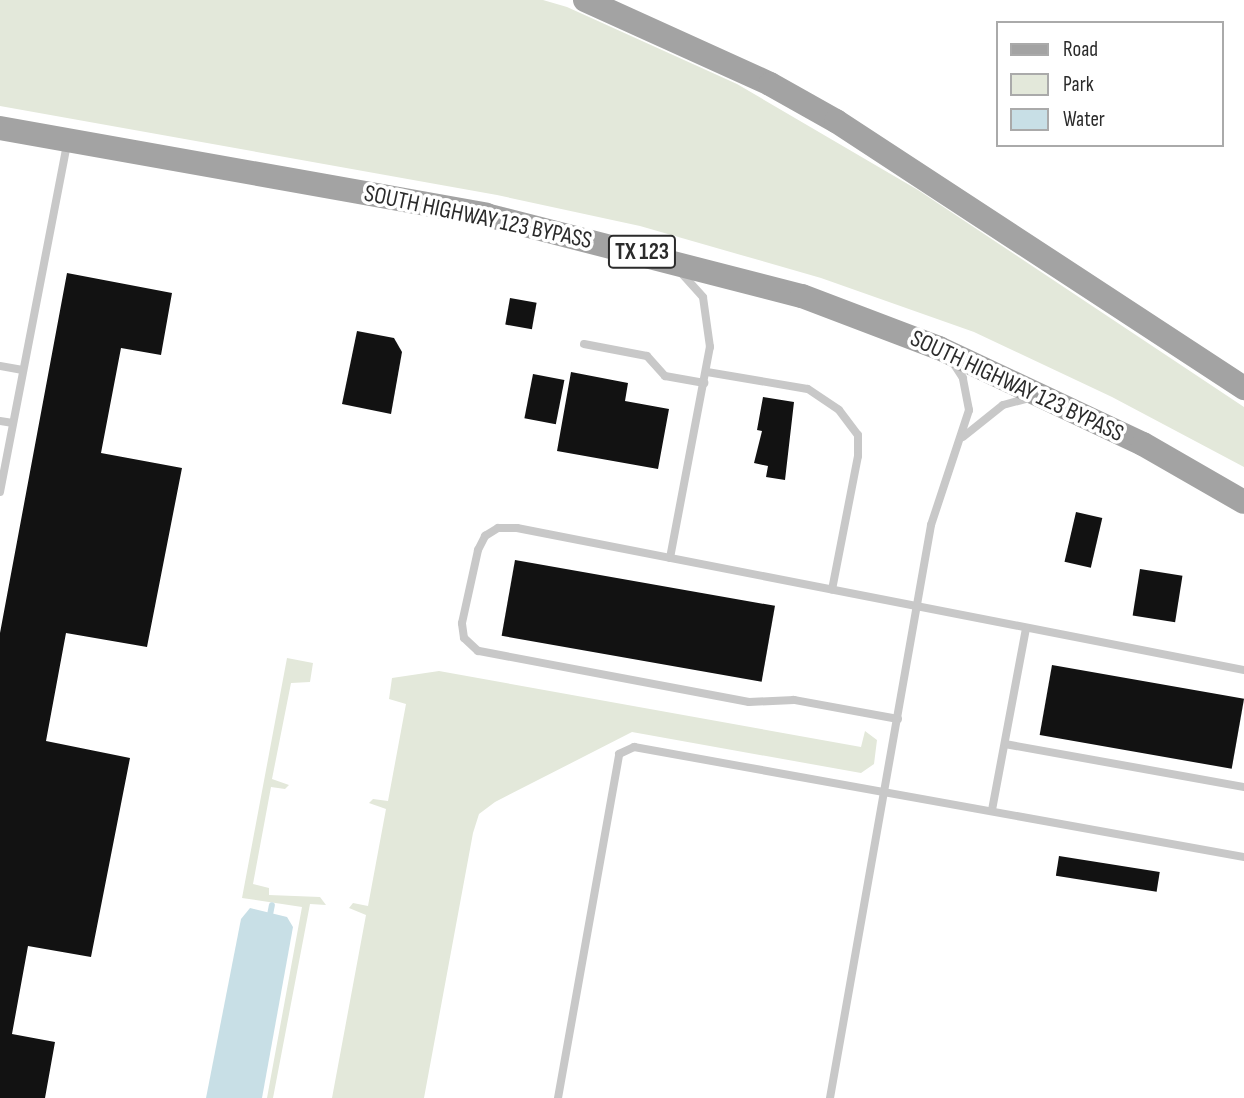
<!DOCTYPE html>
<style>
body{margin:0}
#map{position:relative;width:1244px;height:1098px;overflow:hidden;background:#fff;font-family:"Sofia Sans Condensed",sans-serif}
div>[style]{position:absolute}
.green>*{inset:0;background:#e3e8da}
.water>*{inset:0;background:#c8dfe6}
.stream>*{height:6px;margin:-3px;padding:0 3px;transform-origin:3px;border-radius:3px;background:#c8dfe6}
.building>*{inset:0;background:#121212;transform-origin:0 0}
.service>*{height:8px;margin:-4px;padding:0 4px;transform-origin:4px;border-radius:4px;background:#c8c8c8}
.primary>*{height:24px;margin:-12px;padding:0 12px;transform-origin:12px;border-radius:12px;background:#a3a3a3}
span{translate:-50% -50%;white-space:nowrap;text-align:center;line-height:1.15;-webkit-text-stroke:7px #fff;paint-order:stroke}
.shield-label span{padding:2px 5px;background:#fff;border:2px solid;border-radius:5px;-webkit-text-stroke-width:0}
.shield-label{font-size:23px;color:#2b2b2b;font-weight:700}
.street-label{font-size:24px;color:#2b2b2b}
.legend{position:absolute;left:996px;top:21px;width:228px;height:126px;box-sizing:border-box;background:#fff;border:2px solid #aaa;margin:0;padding:9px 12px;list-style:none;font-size:21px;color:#2b2b2b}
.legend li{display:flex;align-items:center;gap:14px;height:35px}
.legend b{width:35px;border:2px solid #aaa}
</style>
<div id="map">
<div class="green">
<div style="clip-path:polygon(0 0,543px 0,567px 7px,737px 84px,918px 190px,1244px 407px,1244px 467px,1112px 397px,974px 332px,821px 278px,640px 226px,497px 195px,0 106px)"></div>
<div style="clip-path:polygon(287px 658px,313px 663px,310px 682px,291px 683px,272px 779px,289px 785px,285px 789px,271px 787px,253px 884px,269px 888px,269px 895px,320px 897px,326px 905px,310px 904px,273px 1098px,267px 1098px,302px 907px,242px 898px)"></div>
<div style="clip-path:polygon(439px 671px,861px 747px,865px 731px,877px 740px,874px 764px,861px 773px,632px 732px,495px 802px,479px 814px,473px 833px,424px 1098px,332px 1098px,366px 915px,349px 908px,353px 903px,368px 906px,386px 809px,369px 803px,373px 799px,388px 801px,406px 704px,389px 699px,392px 678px)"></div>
</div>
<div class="water">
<div style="clip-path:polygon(250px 908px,287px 917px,293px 927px,262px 1098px,206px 1098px,241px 919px)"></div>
</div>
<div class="stream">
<div style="left:269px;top:920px;width:15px;rotate:-79deg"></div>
</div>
<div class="building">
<div style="clip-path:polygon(67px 273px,172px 293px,161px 355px,121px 348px,101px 453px,182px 468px,147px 647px,66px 633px,46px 741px,130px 758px,91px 957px,28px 946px,12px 1034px,55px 1042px,45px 1098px,0 1098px,0 633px)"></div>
<div style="left:510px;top:298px;width:27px;height:27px;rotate:10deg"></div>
<div style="clip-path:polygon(357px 331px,394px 338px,402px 352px,391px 414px,342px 404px)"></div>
<div style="clip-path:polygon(571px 372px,628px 383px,625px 401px,669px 409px,658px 469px,557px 451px)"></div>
<div style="left:533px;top:374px;width:32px;height:45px;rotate:11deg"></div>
<div style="clip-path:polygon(763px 397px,794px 402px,785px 480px,766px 477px,768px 466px,754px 463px,762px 431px,757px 430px)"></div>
<div style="left:1076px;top:512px;width:27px;height:51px;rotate:13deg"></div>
<div style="left:515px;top:560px;width:264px;height:77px;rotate:10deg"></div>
<div style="left:1140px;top:569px;width:43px;height:47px;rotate:9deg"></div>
<div style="left:1052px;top:665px;width:195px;height:71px;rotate:10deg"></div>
<div style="left:1059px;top:856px;width:102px;height:20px;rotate:9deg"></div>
</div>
<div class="service">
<div style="left:584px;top:344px;width:64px;rotate:10.8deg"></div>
<div style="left:647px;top:356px;width:27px;rotate:48deg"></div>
<div style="left:665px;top:376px;width:40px;rotate:10deg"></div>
<div style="left:0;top:366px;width:23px;rotate:10deg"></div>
<div style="left:707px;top:372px;width:102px;rotate:9.6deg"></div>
<div style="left:808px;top:389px;width:37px;rotate:34deg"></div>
<div style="left:839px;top:410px;width:31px;rotate:53deg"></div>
<div style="left:858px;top:435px;width:21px;rotate:90deg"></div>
<div style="left:858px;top:456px;width:136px;rotate:101deg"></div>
<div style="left:0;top:421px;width:13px;rotate:9deg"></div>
<div style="left:963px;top:437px;width:51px;rotate:-38.7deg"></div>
<div style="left:1003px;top:405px;width:27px;rotate:-15deg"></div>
<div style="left:0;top:492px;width:355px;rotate:-79.1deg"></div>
<div style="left:670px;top:558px;width:215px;rotate:-79.3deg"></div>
<div style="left:710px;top:347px;width:50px;rotate:-98deg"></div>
<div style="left:703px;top:297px;width:30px;rotate:-132deg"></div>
<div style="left:898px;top:719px;width:106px;rotate:-169.6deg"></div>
<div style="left:794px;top:700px;width:45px;rotate:177.5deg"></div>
<div style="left:749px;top:702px;width:276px;rotate:-169.3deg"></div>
<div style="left:478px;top:651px;width:19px;rotate:-137deg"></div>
<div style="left:464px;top:638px;width:15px;rotate:-98deg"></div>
<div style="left:462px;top:623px;width:75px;rotate:-77.6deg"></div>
<div style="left:478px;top:550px;width:16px;rotate:-63deg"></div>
<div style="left:485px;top:536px;width:15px;rotate:-32deg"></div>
<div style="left:498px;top:528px;width:19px"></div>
<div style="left:517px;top:528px;width:741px;rotate:11.05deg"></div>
<div style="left:1005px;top:744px;width:243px;rotate:10.2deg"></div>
<div style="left:992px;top:810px;width:184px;rotate:-79.4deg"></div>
<div style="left:558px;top:1098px;width:349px;rotate:-79.9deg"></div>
<div style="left:619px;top:754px;width:17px;rotate:-25deg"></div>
<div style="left:634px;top:747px;width:620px;rotate:10.22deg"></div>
<div style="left:830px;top:1098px;width:582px;rotate:-80deg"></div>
<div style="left:931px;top:525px;width:121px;rotate:-71.7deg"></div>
<div style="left:969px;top:410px;width:33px;rotate:-101deg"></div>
<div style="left:963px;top:378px;width:17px;rotate:-123deg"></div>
</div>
<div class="primary">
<div style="left:585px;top:0;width:203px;rotate:24.4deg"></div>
<div style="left:770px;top:84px;width:76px;rotate:29.3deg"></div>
<div style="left:836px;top:121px;width:488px;rotate:33.2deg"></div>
<div style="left:0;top:128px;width:494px;rotate:10.1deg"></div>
<div style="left:486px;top:215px;width:326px;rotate:14.4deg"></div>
<div style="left:802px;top:296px;width:147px;rotate:20.8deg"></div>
<div style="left:939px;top:348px;width:225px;rotate:25.2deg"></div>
<div style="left:1143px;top:444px;width:116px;rotate:29.9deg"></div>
</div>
<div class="shield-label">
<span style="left:642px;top:252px">TX 123</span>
</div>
<div class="street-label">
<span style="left:478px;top:217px;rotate:12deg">SOUTH HIGHWAY 123 BYPASS</span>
<span style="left:1017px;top:386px;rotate:25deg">SOUTH HIGHWAY 123 BYPASS</span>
</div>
<ul class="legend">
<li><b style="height:9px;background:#a3a3a3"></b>Road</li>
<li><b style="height:19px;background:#e3e8da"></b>Park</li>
<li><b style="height:19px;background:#c8dfe6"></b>Water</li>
</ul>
</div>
